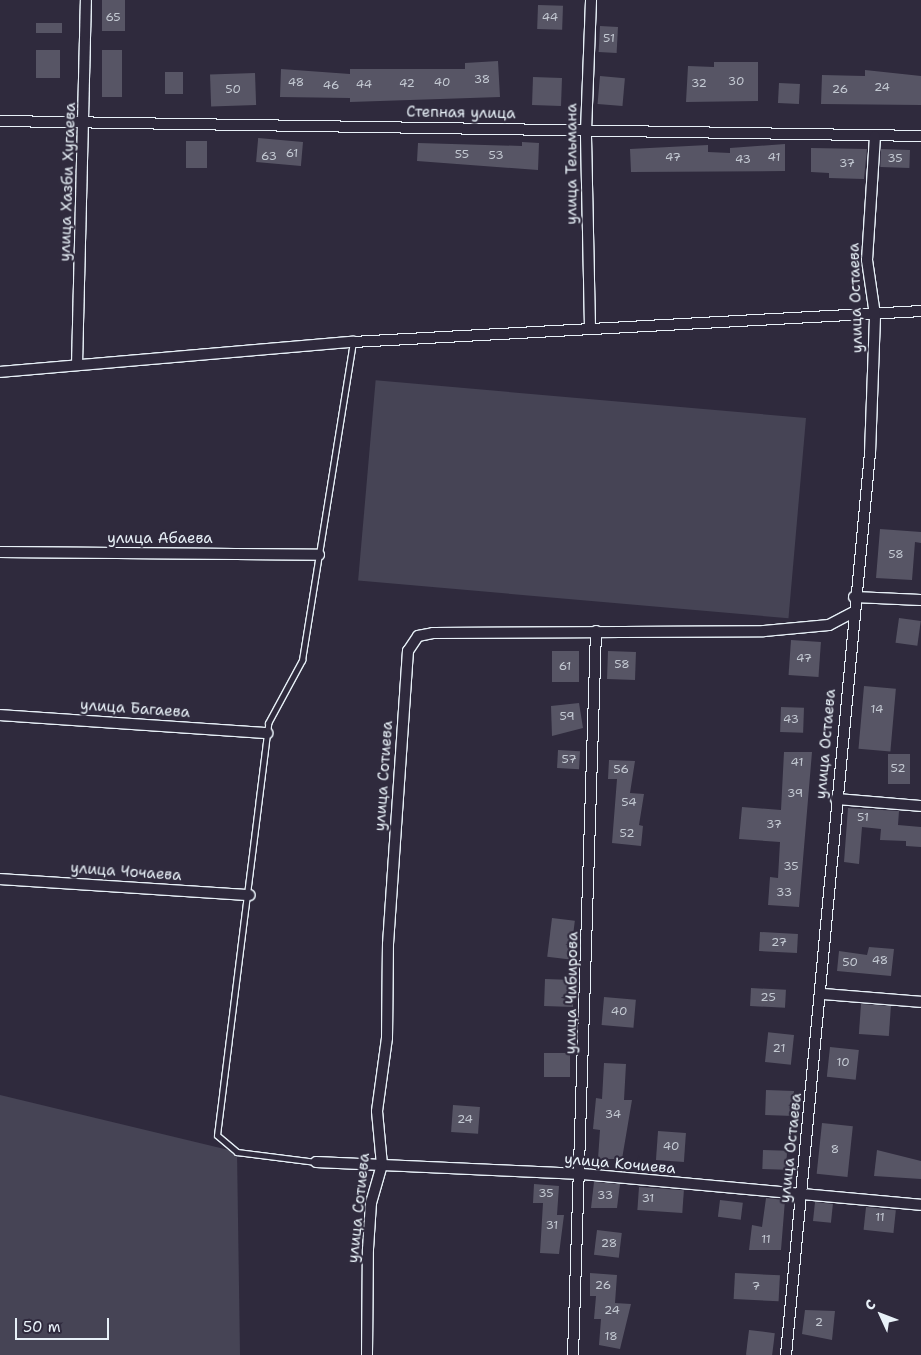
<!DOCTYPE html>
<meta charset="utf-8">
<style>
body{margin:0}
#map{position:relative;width:921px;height:1355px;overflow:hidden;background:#2f2a3d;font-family:"Shantell Sans",sans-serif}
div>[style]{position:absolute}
.green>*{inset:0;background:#464455;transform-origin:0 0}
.building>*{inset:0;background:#575565;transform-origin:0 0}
.roads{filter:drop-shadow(1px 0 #e8f1f8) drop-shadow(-1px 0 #e8f1f8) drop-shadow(0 1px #e8f1f8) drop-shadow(0 -1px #e8f1f8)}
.service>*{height:5px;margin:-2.5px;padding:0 2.5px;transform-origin:2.5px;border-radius:2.5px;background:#2f2a3d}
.minor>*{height:10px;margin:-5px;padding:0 5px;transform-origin:5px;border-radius:5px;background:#2f2a3d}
span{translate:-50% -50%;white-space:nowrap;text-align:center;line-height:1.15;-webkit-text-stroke:4.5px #2f2a3d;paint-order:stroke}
.number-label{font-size:12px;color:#c4cad3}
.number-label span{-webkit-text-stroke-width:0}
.street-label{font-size:15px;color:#e8f1f8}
.north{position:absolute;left:856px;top:1290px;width:50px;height:50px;-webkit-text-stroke:4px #2f2a3d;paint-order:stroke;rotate:313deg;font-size:14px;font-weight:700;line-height:20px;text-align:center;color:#e8f1f8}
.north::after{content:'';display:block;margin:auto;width:18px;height:22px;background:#e8f1f8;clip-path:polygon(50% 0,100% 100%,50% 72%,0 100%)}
.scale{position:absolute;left:15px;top:1318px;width:94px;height:22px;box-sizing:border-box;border:2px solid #e8f1f8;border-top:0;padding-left:6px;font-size:15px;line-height:18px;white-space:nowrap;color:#e8f1f8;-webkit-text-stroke:4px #2f2a3d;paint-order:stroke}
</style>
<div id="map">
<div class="green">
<div style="left:806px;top:418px;width:201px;height:432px;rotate:95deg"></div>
<div style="clip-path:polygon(0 1095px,237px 1152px,240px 1355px,0 1355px)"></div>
</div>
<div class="building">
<div style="left:102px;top:0;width:23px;height:31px"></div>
<div style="left:538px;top:5px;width:25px;height:24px;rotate:2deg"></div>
<div style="left:36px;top:23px;width:26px;height:10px"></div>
<div style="left:600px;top:26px;width:18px;height:26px;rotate:3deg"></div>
<div style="left:36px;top:50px;width:24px;height:28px"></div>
<div style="left:102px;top:50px;width:20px;height:47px"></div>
<div style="clip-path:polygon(498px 61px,500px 97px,350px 102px,350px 98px,280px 97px,281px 69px,350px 74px,350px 69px,465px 69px,465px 63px)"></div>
<div style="clip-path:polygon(714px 62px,758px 62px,758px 101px,686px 102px,688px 66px,714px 67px)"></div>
<div style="clip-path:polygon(865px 70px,921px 76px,921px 105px,821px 104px,822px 75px,865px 76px)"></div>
<div style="left:165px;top:72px;width:18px;height:22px"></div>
<div style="left:255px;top:73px;width:32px;height:45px;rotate:88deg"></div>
<div style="left:600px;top:76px;width:25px;height:28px;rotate:5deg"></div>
<div style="left:533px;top:77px;width:29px;height:28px;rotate:2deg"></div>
<div style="left:779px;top:83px;width:21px;height:20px;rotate:3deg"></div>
<div style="left:186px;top:141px;width:21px;height:27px"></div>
<div style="left:303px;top:142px;width:24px;height:45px;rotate:95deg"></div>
<div style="clip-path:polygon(522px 142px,539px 143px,538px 170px,417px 161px,418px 143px,522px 146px)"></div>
<div style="clip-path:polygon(785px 144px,785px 171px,631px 172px,630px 149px,708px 145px,708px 152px,730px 153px,730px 148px)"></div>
<div style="clip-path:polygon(811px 148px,867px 149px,864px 179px,829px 178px,829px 173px,811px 172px)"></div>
<div style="left:881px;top:149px;width:29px;height:18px;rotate:2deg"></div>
<div style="clip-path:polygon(880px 529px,921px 532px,921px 543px,915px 542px,912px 580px,876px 578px)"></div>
<div style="left:899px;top:618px;width:22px;height:25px;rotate:8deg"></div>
<div style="left:791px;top:640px;width:30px;height:35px;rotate:4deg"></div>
<div style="left:552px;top:651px;width:27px;height:31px"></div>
<div style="left:608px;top:651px;width:28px;height:28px;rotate:2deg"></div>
<div style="left:864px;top:686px;width:32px;height:63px;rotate:5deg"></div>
<div style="clip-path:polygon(579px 703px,583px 728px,552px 736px,551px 706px)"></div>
<div style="left:781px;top:707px;width:23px;height:25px;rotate:2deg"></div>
<div style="left:558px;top:750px;width:22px;height:18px;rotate:3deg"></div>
<div style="clip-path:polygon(784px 752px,812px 752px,799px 907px,768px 905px,770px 877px,778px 878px,780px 842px,739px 839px,742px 807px,781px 810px)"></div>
<div style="left:888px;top:754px;width:22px;height:30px"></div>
<div style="clip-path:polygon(609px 760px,635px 761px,630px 793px,644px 794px,639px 825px,643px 826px,641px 846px,612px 843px,617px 779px,608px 779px)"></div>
<div style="clip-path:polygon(848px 808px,899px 811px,898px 825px,921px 827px,921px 847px,906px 846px,906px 841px,880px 840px,881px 829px,862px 827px,859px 864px,844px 862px)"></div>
<div style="left:552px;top:918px;width:23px;height:39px;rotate:7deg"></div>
<div style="left:760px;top:932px;width:38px;height:19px;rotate:3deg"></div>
<div style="clip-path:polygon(869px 947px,894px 949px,891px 976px,837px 971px,839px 951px,867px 955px)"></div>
<div style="left:545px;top:979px;width:29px;height:27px;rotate:2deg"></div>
<div style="left:751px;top:988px;width:35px;height:18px;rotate:3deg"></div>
<div style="left:604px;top:997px;width:32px;height:28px;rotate:5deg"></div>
<div style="left:861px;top:1004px;width:30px;height:30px;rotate:4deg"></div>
<div style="left:794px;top:1035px;width:30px;height:26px;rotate:96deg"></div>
<div style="left:830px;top:1047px;width:29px;height:30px;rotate:6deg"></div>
<div style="left:570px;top:1053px;width:24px;height:26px;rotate:90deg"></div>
<div style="clip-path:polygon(604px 1063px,626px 1064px,624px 1100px,632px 1100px,622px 1159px,598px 1159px,600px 1130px,593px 1129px,596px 1098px,602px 1099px)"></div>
<div style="left:766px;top:1090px;width:28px;height:25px;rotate:2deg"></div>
<div style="left:453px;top:1105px;width:27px;height:27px;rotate:4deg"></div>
<div style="left:822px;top:1123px;width:31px;height:51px;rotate:6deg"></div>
<div style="left:658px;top:1131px;width:28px;height:29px;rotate:4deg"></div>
<div style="left:763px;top:1150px;width:24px;height:19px;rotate:2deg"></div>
<div style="clip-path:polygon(877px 1150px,921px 1161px,921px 1179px,874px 1176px)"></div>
<div style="clip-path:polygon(594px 1182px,620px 1184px,617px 1208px,591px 1208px)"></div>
<div style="clip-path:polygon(534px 1184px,559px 1186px,557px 1215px,564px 1215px,559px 1254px,540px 1253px,543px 1203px,533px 1203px)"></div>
<div style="left:639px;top:1187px;width:45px;height:23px;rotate:4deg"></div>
<div style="clip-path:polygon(766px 1198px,785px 1200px,781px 1250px,749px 1250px,752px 1225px,762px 1227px)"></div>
<div style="left:720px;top:1200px;width:23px;height:17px;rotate:7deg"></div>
<div style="left:815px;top:1202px;width:18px;height:19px;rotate:6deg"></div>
<div style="left:866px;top:1207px;width:30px;height:23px;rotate:6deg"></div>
<div style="left:597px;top:1230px;width:25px;height:25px;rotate:7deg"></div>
<div style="clip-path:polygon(590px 1273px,617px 1275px,615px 1303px,631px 1304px,620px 1349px,599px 1345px,601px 1319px,594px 1319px,596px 1296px,590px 1296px)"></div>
<div style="left:735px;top:1273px;width:45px;height:26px;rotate:3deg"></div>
<div style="clip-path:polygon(805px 1310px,835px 1311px,832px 1340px,802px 1334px)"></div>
<div style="left:749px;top:1330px;width:26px;height:25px;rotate:7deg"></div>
</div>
<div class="roads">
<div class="service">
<div style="left:316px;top:1162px;width:80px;rotate:-172.8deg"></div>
<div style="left:237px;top:1152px;width:26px;rotate:-140deg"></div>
<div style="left:217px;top:1135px;width:415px;rotate:-82.9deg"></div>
<div style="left:268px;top:723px;width:72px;rotate:-61.6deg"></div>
<div style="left:302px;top:660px;width:322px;rotate:-80.9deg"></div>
</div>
<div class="minor">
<div style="left:0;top:121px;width:921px;rotate:0.93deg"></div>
<div style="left:590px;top:327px;width:196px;rotate:-91.2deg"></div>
<div style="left:586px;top:131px;width:131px;rotate:-87.8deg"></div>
<div style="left:77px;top:365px;width:365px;rotate:-88.6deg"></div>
<div style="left:0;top:372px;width:354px;rotate:-4.9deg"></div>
<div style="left:353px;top:342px;width:569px;rotate:-3.12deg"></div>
<div style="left:0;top:552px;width:319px;rotate:0.5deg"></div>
<div style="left:854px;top:597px;width:67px;rotate:2.6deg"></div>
<div style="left:0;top:715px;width:268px;rotate:3.9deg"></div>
<div style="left:836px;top:799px;width:85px;rotate:4.7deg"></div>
<div style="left:0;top:879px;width:250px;rotate:3.7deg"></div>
<div style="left:822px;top:994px;width:99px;rotate:4.6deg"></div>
<div style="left:316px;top:1162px;width:266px;rotate:2.6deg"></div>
<div style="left:582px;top:1174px;width:340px;rotate:5.2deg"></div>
<div style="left:367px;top:1355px;width:106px;rotate:-89.5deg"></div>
<div style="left:368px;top:1249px;width:46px;rotate:-86.3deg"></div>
<div style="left:371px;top:1203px;width:40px;rotate:-74deg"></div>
<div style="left:382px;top:1165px;width:54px;rotate:-95.3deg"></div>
<div style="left:377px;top:1111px;width:74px;rotate:-82.2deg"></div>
<div style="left:387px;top:1038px;width:94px;rotate:-89.4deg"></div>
<div style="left:388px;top:944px;width:294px;rotate:-86.1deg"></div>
<div style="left:408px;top:651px;width:18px;rotate:-56deg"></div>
<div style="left:418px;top:636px;width:15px;rotate:-11deg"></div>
<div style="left:433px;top:633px;width:331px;rotate:-0.3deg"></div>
<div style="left:764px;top:631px;width:65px;rotate:-5.3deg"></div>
<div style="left:829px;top:625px;width:26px;rotate:-28deg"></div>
<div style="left:573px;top:1355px;width:724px;rotate:-88.18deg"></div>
<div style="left:786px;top:1355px;width:906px;rotate:-84.68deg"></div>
<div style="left:870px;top:453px;width:138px;rotate:-87.9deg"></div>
<div style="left:875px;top:315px;width:56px;rotate:-98.3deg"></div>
<div style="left:867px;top:260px;width:124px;rotate:-86.3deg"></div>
</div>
</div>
<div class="number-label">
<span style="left:113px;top:18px">65</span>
<span style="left:550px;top:18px">44</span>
<span style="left:609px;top:39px">51</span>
<span style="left:482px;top:80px">38</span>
<span style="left:736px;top:82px">30</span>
<span style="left:296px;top:83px">48</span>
<span style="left:442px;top:83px">40</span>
<span style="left:407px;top:84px">42</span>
<span style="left:699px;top:84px">32</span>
<span style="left:364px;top:85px">44</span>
<span style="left:331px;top:86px">46</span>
<span style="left:882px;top:88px">24</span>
<span style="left:233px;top:90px">50</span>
<span style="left:840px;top:90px">26</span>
<span style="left:292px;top:154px">61</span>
<span style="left:462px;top:155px">55</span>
<span style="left:496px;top:156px">53</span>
<span style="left:269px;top:157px">63</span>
<span style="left:673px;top:158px">47</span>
<span style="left:774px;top:158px">41</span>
<span style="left:895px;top:159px">35</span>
<span style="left:743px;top:160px">43</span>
<span style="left:847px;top:164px">37</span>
<span style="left:896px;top:555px">58</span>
<span style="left:804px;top:659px">47</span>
<span style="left:622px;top:665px">58</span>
<span style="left:565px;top:667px">61</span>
<span style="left:877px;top:710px">14</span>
<span style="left:567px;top:717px">59</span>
<span style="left:791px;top:720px">43</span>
<span style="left:569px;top:760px">57</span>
<span style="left:797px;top:763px">41</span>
<span style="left:898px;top:769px">52</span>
<span style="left:621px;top:770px">56</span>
<span style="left:795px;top:794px">39</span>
<span style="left:629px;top:803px">54</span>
<span style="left:863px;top:818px">51</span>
<span style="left:774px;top:825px">37</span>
<span style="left:627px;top:834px">52</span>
<span style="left:791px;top:867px">35</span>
<span style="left:784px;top:893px">33</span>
<span style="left:779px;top:943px">27</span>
<span style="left:880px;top:961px">48</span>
<span style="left:850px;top:963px">50</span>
<span style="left:768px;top:998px">25</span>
<span style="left:619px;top:1012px">40</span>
<span style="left:779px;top:1049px">21</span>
<span style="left:843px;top:1063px">10</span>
<span style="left:613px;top:1115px">34</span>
<span style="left:465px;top:1120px">24</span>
<span style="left:671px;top:1147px">40</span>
<span style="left:835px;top:1150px">8</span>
<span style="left:546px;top:1194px">35</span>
<span style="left:605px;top:1196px">33</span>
<span style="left:648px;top:1199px">31</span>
<span style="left:880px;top:1218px">11</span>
<span style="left:552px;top:1226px">31</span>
<span style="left:766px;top:1240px">11</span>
<span style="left:609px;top:1244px">28</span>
<span style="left:603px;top:1286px">26</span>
<span style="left:756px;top:1287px">7</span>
<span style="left:612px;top:1311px">24</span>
<span style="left:819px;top:1323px">2</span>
<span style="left:611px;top:1337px">18</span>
</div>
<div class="street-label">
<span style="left:461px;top:113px;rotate:1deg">Степная улица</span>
<span style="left:572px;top:164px;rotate:-90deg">улица Тельмана</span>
<span style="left:68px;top:182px;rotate:-88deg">улица Хазби Хугаева</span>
<span style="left:856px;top:298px;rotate:-92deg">улица Остаева</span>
<span style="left:160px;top:539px">улица Абаева</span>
<span style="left:135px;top:709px;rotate:4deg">улица Багаева</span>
<span style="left:826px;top:744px;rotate:-85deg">улица Остаева</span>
<span style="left:384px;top:776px;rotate:-86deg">улица Сотиева</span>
<span style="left:126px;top:872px;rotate:4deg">улица Чочаева</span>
<span style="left:572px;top:993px;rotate:-89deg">улица Чибирова</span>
<span style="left:791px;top:1148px;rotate:-84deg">улица Остаева</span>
<span style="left:620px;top:1164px;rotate:5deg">улица Кочиева</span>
<span style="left:359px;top:1208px;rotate:-84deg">улица Сотиева</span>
</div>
<div class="north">С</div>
<div class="scale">50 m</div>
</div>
